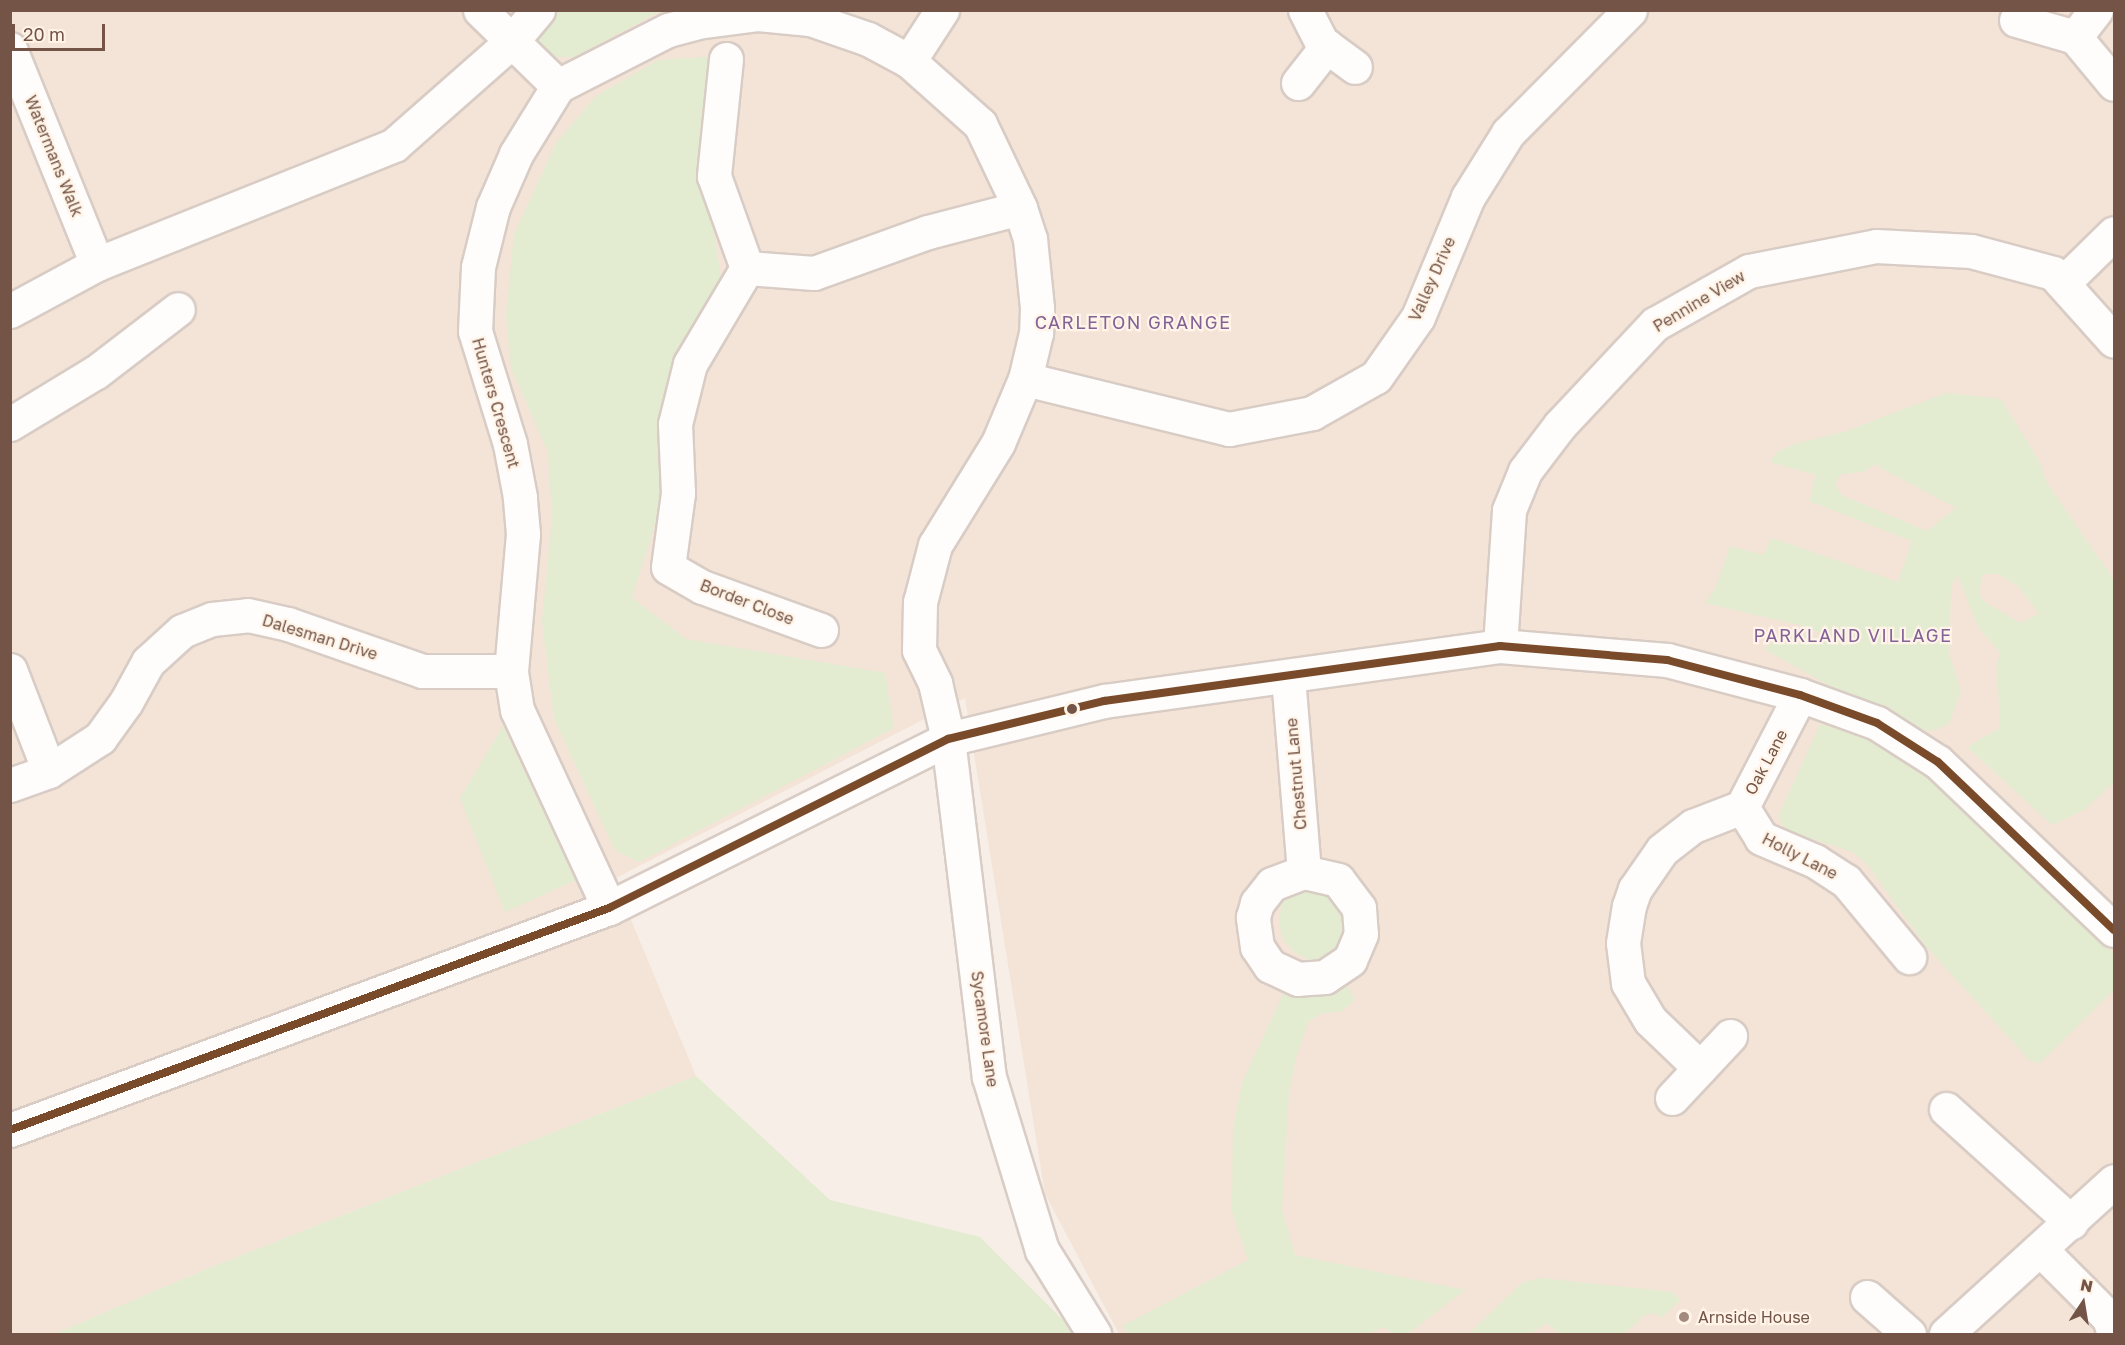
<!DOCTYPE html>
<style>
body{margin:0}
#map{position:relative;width:2125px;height:1345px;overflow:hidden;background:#f7efe7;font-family:"Golos Text",sans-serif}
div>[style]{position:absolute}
.residential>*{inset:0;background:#f3e4d7}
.green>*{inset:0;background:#e3ecd1}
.roads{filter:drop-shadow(2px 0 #d8ccc5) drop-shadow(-2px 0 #d8ccc5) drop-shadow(0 2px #d8ccc5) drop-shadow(0 -2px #d8ccc5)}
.minor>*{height:33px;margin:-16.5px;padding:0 16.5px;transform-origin:16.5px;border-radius:16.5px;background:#fefdfb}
.bus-1>*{height:8px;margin:-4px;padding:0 4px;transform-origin:4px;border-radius:4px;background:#7a4b2a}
.dots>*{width:16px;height:16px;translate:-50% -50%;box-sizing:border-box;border:3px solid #fff4e7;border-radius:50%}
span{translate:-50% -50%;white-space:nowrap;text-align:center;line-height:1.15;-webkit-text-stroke:4.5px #fff4e7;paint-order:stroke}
.street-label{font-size:16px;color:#745447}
.poi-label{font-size:16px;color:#745447}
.left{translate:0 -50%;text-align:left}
.neighbourhood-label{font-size:18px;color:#836298;letter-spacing:1.5px}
.frame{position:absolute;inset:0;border:12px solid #745447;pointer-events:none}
.north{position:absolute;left:2053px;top:1273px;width:60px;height:60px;-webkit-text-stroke:4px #fff4e7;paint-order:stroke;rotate:12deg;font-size:16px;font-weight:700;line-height:24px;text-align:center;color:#745447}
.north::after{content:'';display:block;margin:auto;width:21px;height:27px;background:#745447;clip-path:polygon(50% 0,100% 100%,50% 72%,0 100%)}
.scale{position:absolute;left:12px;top:24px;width:93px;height:27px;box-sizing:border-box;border:3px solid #745447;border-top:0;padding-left:8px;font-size:18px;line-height:21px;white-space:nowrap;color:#745447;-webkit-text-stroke:4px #fff4e7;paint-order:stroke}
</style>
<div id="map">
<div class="residential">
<div style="clip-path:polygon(10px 11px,2114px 11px,2114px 1334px,1119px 1334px,1045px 1194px,965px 698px,614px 879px,696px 1076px,204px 1270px,54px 1334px,11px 1334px)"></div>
</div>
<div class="green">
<div style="clip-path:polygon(556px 11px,661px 11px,574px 57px,554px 57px,533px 36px)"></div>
<div style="clip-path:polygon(718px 56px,704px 174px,722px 283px,682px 341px,667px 405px,665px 491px,632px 598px,686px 639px,885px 673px,894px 728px,639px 862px,615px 850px,554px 719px,542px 621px,552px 519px,548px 452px,511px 368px,506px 315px,514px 234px,556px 143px,596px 96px,658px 60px)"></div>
<div style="clip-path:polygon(evenodd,1946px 393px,2001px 399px,2039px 461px,2047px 483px,2114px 580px,2114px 782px,2084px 810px,2052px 825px,1967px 747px,2000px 728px,1997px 665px,2000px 653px,1978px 627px,1958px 576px,1951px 585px,1949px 654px,1961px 691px,1949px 723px,1936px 730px,1911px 731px,1764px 649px,1783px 633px,1798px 633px,1845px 645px,1808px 627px,1705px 603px,1716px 587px,1730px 546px,1763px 555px,1772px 538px,1898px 582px,1912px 541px,1809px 501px,1816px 475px,1770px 462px,1777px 452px,1794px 444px,1844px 432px,1946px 393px,1876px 464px,1881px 468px,1956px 508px,1927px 531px,1841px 495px,1835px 483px,1841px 474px,1863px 472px,1876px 464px,1946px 393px,1983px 574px,1998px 574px,2018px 586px,2039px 614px,2020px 623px,1982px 600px,1979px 591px,1983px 574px)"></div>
<div style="clip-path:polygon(1831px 722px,1869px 730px,1959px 787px,2075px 905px,2114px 955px,2114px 990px,2040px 1063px,2030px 1061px,1925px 945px,1866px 863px,1853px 852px,1785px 830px,1778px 816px,1820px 725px)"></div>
<div style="clip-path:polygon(503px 726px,576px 880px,505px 912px,460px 798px)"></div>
<div style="clip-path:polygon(1304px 880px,1366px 916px,1327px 960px,1310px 960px,1295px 953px,1283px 939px,1279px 924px,1282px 899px)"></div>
<div style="clip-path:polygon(1296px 987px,1349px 988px,1355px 1000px,1342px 1011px,1320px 1014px,1308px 1022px,1296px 1058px,1289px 1092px,1282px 1211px,1295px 1255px,1465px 1290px,1408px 1334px,1393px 1334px,1384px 1327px,1366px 1334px,1128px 1334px,1122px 1326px,1248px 1260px,1232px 1212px,1233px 1128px,1242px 1083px,1284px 992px)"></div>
<div style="clip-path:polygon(696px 1076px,830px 1200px,980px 1237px,1077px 1334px,54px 1334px,204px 1270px)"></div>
<div style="clip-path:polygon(1540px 1278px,1673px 1292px,1680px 1301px,1661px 1318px,1654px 1313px,1645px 1315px,1624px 1334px,1559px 1334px,1547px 1323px,1530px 1334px,1468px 1334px,1523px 1282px)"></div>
</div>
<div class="roads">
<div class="minor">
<div style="left:480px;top:10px;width:109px;rotate:44.3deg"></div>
<div style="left:1305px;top:10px;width:36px;rotate:63deg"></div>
<div style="left:1321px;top:42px;width:42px;rotate:36.3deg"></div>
<div style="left:2016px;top:20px;width:61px;rotate:16.1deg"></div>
<div style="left:2075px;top:37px;width:61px;rotate:50.3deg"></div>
<div style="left:2075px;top:37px;width:34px;rotate:-52deg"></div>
<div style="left:10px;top:49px;width:232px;rotate:68deg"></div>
<div style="left:726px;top:59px;width:118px;rotate:95.9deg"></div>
<div style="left:714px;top:176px;width:98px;rotate:70.3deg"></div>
<div style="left:909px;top:61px;width:61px;rotate:-57.1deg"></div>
<div style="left:1298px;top:83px;width:47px;rotate:-51.9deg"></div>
<div style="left:2063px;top:283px;width:71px;rotate:-44.4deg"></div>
<div style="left:10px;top:311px;width:99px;rotate:-28.4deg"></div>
<div style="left:97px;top:264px;width:320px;rotate:-21.8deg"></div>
<div style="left:394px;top:145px;width:156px;rotate:-41.4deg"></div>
<div style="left:511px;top:42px;width:42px;rotate:-49.8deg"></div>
<div style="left:1025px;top:379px;width:210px;rotate:13.8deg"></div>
<div style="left:1229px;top:429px;width:85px;rotate:-10.9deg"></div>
<div style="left:1312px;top:413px;width:73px;rotate:-29.4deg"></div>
<div style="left:1376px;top:377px;width:73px;rotate:-55deg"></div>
<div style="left:1418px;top:317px;width:130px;rotate:-67.4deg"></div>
<div style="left:1468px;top:197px;width:75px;rotate:-58deg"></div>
<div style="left:1508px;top:133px;width:173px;rotate:-45.2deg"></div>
<div style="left:10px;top:424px;width:100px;rotate:-31.2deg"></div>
<div style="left:96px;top:372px;width:103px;rotate:-37.5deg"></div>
<div style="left:821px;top:630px;width:127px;rotate:-160.1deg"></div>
<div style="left:702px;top:587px;width:39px;rotate:-150deg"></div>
<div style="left:668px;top:567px;width:75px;rotate:-82.3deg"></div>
<div style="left:678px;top:493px;width:69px;rotate:-92.5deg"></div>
<div style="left:675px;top:424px;width:62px;rotate:-76deg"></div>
<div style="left:690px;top:364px;width:112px;rotate:-59.3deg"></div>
<div style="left:747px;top:268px;width:67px;rotate:4.3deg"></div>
<div style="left:814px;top:273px;width:121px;rotate:-19.8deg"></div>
<div style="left:928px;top:232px;width:95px;rotate:-14.6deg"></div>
<div style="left:1500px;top:646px;width:136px;rotate:-86.2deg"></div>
<div style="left:1509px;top:510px;width:42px;rotate:-67.7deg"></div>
<div style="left:1525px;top:471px;width:58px;rotate:-52.7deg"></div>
<div style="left:1560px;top:425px;width:139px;rotate:-46.8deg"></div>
<div style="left:1655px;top:324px;width:108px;rotate:-29.4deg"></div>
<div style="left:1749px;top:271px;width:129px;rotate:-11.1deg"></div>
<div style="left:1876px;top:246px;width:95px;rotate:3deg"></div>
<div style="left:1971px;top:251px;width:85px;rotate:15deg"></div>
<div style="left:2053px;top:273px;width:91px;rotate:48.1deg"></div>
<div style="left:10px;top:670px;width:108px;rotate:68.9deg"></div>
<div style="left:49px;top:771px;width:61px;rotate:-32.9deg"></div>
<div style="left:100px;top:738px;width:44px;rotate:-54.2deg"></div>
<div style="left:126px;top:702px;width:46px;rotate:-61.2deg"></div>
<div style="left:148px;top:662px;width:46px;rotate:-42.4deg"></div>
<div style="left:182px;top:631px;width:32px;rotate:-22deg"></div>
<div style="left:212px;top:619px;width:36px;rotate:-6deg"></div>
<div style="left:248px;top:615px;width:41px;rotate:12.7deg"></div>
<div style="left:288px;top:624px;width:142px;rotate:19.3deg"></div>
<div style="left:422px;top:671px;width:89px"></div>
<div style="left:1288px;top:677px;width:196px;rotate:85.3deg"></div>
<div style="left:1304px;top:872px;width:35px;rotate:13deg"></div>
<div style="left:1338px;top:880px;width:35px;rotate:53deg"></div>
<div style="left:1359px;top:908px;width:26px;rotate:86deg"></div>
<div style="left:1361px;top:934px;width:28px;rotate:113deg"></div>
<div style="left:1350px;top:960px;width:30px;rotate:146deg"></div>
<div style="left:1325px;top:977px;width:27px;rotate:176deg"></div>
<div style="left:1298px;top:979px;width:31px;rotate:-155deg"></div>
<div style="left:1270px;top:966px;width:23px;rotate:-124deg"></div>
<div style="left:1257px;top:947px;width:30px;rotate:-98deg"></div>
<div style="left:1253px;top:917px;width:15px;rotate:-74deg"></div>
<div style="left:1257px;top:903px;width:24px;rotate:-52deg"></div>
<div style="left:1272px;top:884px;width:34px;rotate:-21deg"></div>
<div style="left:10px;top:785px;width:41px;rotate:-19.7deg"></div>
<div style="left:1742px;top:807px;width:36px;rotate:58deg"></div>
<div style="left:1761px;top:838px;width:59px;rotate:23.1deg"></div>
<div style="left:1815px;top:861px;width:37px;rotate:33deg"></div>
<div style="left:1846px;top:881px;width:99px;rotate:50.3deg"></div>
<div style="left:609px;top:908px;width:218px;rotate:-114.9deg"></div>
<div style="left:517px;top:710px;width:39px;rotate:-99deg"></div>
<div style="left:511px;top:671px;width:138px;rotate:-85deg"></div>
<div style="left:523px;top:534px;width:37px;rotate:-95deg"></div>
<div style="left:520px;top:497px;width:54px;rotate:-100.7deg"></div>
<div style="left:510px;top:444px;width:118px;rotate:-107.2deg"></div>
<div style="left:475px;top:331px;width:64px;rotate:-87.3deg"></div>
<div style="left:478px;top:267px;width:62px;rotate:-76deg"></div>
<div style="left:493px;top:207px;width:58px;rotate:-66.5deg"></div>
<div style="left:516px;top:154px;width:80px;rotate:-58.3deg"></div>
<div style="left:558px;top:86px;width:123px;rotate:-27deg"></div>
<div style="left:668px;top:30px;width:30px;rotate:-15deg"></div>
<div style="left:697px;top:22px;width:62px;rotate:-7.5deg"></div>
<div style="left:758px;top:14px;width:52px;rotate:5.5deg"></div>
<div style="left:810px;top:19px;width:61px;rotate:19deg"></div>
<div style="left:868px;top:39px;width:47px;rotate:28.2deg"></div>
<div style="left:909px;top:61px;width:95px;rotate:41.6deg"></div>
<div style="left:980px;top:124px;width:93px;rotate:64.5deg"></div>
<div style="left:1020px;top:208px;width:33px;rotate:72deg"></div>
<div style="left:1030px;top:239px;width:69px;rotate:84.2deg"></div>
<div style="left:1037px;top:308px;width:25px;rotate:92deg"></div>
<div style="left:1036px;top:333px;width:47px;rotate:103.4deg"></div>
<div style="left:1025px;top:379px;width:69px;rotate:112.9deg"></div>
<div style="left:998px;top:443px;width:120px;rotate:121.7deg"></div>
<div style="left:935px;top:545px;width:59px;rotate:104.7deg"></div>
<div style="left:920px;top:602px;width:48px;rotate:91.2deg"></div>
<div style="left:919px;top:650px;width:37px;rotate:64deg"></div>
<div style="left:935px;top:683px;width:57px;rotate:76.9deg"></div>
<div style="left:948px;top:739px;width:340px;rotate:83.1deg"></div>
<div style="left:989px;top:1077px;width:181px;rotate:73deg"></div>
<div style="left:1042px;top:1250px;width:99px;rotate:58.2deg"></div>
<div style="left:1700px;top:1068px;width:69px;rotate:-136.2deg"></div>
<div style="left:1650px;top:1020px;width:43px;rotate:-120.7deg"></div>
<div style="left:1628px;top:983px;width:40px;rotate:-97.1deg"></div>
<div style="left:1623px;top:943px;width:37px;rotate:-81deg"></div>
<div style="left:1629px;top:906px;width:18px;rotate:-71deg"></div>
<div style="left:1635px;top:889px;width:47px;rotate:-55.3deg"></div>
<div style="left:1662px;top:850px;width:39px;rotate:-38deg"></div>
<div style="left:1693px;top:826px;width:53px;rotate:-21.2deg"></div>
<div style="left:1742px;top:807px;width:126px;rotate:-62.6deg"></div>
<div style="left:1672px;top:1098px;width:85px;rotate:-46.9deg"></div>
<div style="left:1946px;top:1109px;width:169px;rotate:42.1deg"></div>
<div style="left:10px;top:1130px;width:639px;rotate:-20.34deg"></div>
<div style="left:609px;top:908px;width:379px;rotate:-26.5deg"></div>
<div style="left:948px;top:739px;width:161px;rotate:-13.7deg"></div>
<div style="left:1104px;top:701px;width:400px;rotate:-7.9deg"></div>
<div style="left:1500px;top:646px;width:168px;rotate:4.8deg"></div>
<div style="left:1667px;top:660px;width:138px;rotate:14.7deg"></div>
<div style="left:1800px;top:695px;width:82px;rotate:20deg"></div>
<div style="left:1877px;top:723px;width:72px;rotate:32.6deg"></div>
<div style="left:1938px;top:762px;width:243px;rotate:43.7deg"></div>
<div style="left:2040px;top:1249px;width:98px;rotate:45deg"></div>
<div style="left:2109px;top:1318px;width:17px;rotate:73deg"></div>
<div style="left:1867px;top:1297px;width:56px;rotate:41.4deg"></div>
<div style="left:1946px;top:1334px;width:227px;rotate:-42.3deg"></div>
</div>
</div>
<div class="bus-1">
<div style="left:10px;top:1130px;width:639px;rotate:-20.34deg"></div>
<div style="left:609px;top:908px;width:379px;rotate:-26.5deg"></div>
<div style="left:948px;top:739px;width:161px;rotate:-13.7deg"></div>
<div style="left:1104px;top:701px;width:400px;rotate:-7.9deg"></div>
<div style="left:1500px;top:646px;width:168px;rotate:4.8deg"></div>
<div style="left:1667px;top:660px;width:138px;rotate:14.7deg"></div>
<div style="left:1800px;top:695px;width:82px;rotate:20deg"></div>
<div style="left:1877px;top:723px;width:72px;rotate:32.6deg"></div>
<div style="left:1938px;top:762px;width:243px;rotate:43.7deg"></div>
</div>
<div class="dots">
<div style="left:1072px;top:709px;background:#745447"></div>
<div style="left:1684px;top:1317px;background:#a28a7f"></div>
</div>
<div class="street-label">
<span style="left:54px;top:156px;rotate:68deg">Watermans Walk</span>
<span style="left:1432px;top:279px;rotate:-66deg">Valley Drive</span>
<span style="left:1699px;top:301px;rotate:-31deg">Pennine View</span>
<span style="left:496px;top:403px;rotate:74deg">Hunters Crescent</span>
<span style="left:747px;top:602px;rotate:21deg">Border Close</span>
<span style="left:320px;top:637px;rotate:17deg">Dalesman Drive</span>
<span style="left:1766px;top:762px;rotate:-62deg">Oak Lane</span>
<span style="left:1296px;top:774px;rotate:-95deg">Chestnut Lane</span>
<span style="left:1800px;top:856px;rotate:27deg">Holly Lane</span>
<span style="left:985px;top:1029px;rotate:82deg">Sycamore Lane</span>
</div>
<div class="poi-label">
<span class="left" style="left:1698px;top:1317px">Arnside House</span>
</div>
<div class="neighbourhood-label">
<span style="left:1133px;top:322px">CARLETON GRANGE</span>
<span style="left:1853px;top:635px">PARKLAND VILLAGE</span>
</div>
<div class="frame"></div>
<div class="north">N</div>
<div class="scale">20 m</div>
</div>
